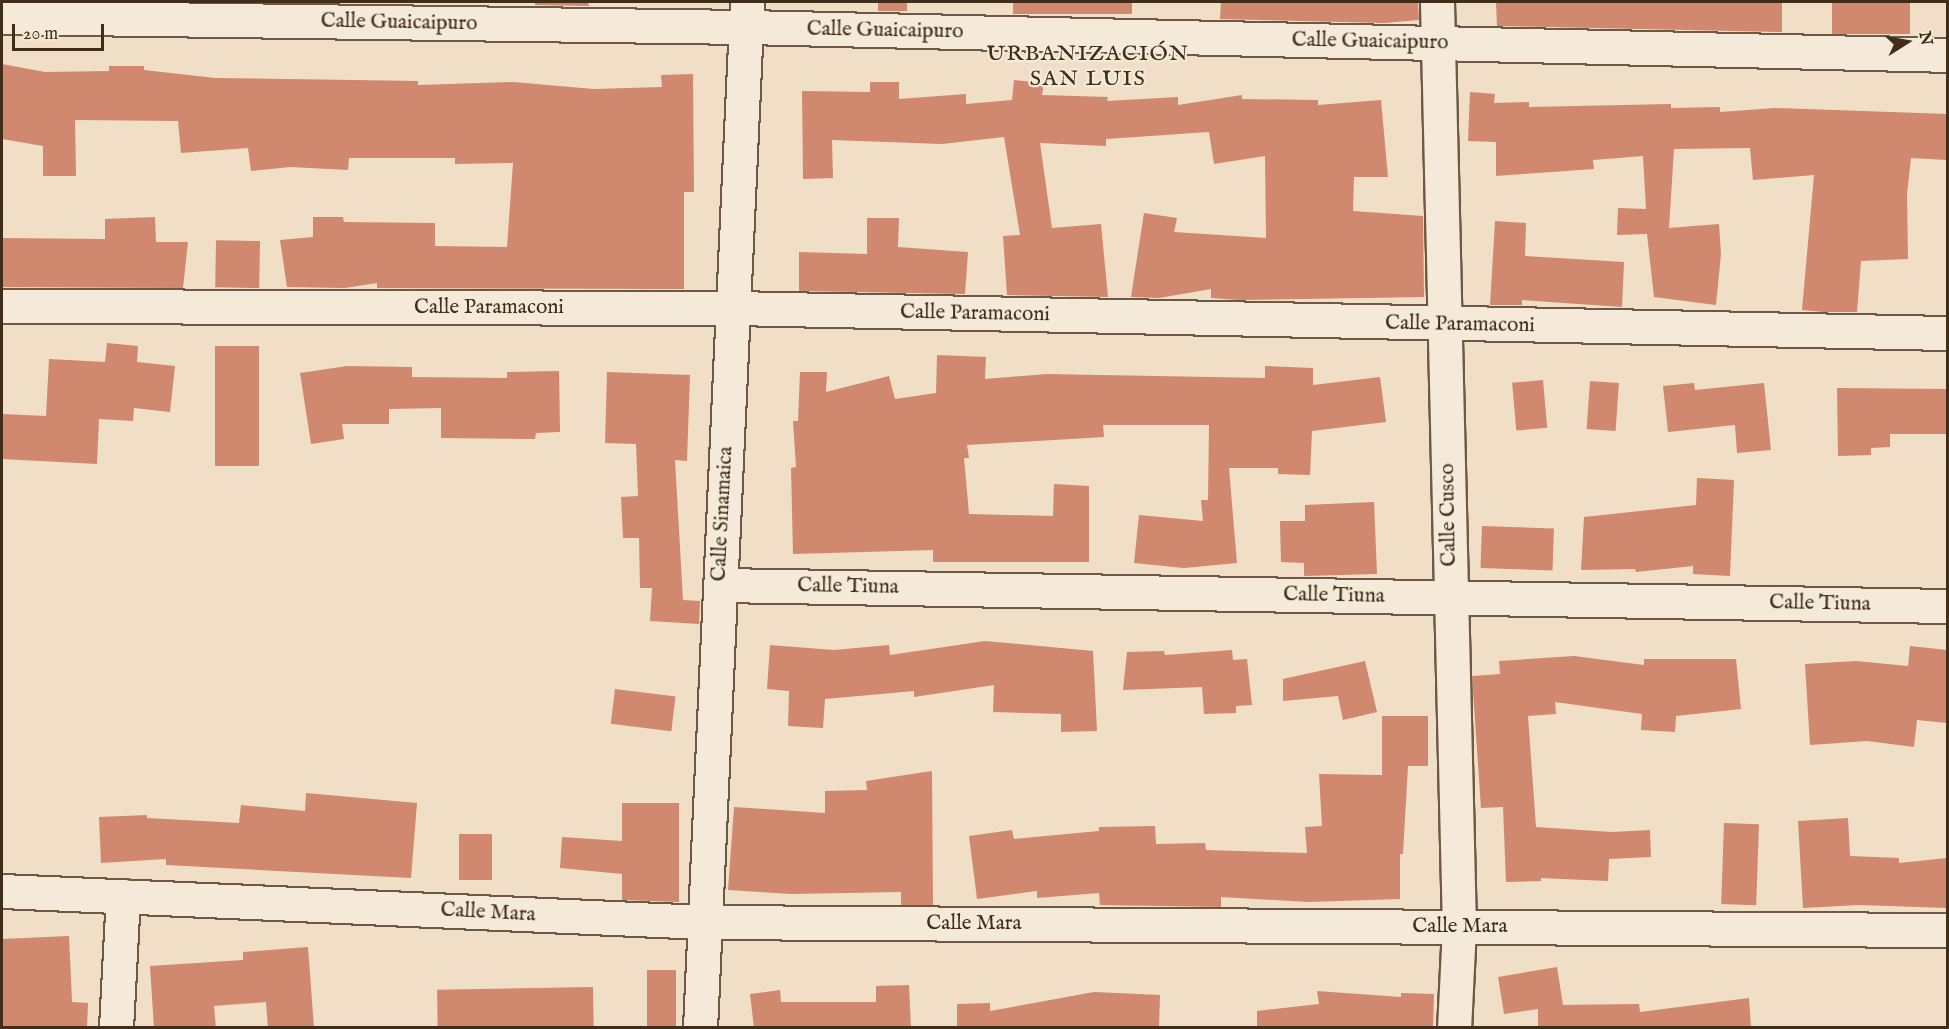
<!DOCTYPE html>
<meta charset="utf-8">
<style>
body{margin:0}
#map{position:relative;width:1949px;height:1029px;overflow:hidden;background:#f0dec6;font-family:"IM FELL English",serif}
div>[style]{position:absolute}
.building>*{inset:0;background:#d0886e;transform-origin:0 0}
.roads{filter:drop-shadow(2px 0 #6c5a45) drop-shadow(-2px 0 #6c5a45) drop-shadow(0 2px #6c5a45) drop-shadow(0 -2px #6c5a45)}
.minor>*{height:33px;margin:-16.5px;padding:0 16.5px;transform-origin:16.5px;border-radius:16.5px;background:#f5eada}
span{translate:-50% -50%;white-space:nowrap;text-align:center;line-height:1.15;-webkit-text-stroke:4.5px #f5eada;paint-order:stroke}
.street-label{font-size:21px;color:#402e1a}
.neighbourhood-label{font-size:22px;color:#402e1a;letter-spacing:1.5px}
.frame{position:absolute;inset:0;border:3px solid #402e1a;pointer-events:none}
.north{position:absolute;left:1877px;top:12px;width:60px;height:60px;-webkit-text-stroke:4px #f5eada;paint-order:stroke;rotate:79deg;font-size:16px;font-weight:700;line-height:24px;text-align:center;color:#402e1a}
.north::after{content:'';display:block;margin:auto;width:21px;height:27px;background:#402e1a;clip-path:polygon(50% 0,100% 100%,50% 72%,0 100%)}
.scale{position:absolute;left:12px;top:24px;width:92px;height:27px;box-sizing:border-box;border:3px solid #402e1a;border-top:0;padding-left:8px;font-size:18px;line-height:21px;white-space:nowrap;color:#402e1a;-webkit-text-stroke:4px #f5eada;paint-order:stroke}
</style>
<div id="map">
<div class="building">
<div style="clip-path:polygon(535px 2px,588px 2px,589px 6px,535px 5px)"></div>
<div style="left:878px;top:2px;width:29px;height:9px"></div>
<div style="left:1013px;top:2px;width:119px;height:12px"></div>
<div style="clip-path:polygon(1221px 2px,1418px 2px,1419px 20px,1384px 23px,1220px 19px)"></div>
<div style="clip-path:polygon(1496px 2px,1782px 2px,1782px 32px,1497px 26px)"></div>
<div style="left:1832px;top:2px;width:78px;height:32px"></div>
<div style="clip-path:polygon(2px 64px,45px 72px,109px 71px,109px 66px,144px 66px,144px 70px,215px 78px,418px 81px,418px 85px,513px 82px,594px 89px,662px 87px,661px 75px,693px 74px,694px 192px,684px 192px,684px 289px,377px 288px,377px 283px,345px 288px,287px 287px,280px 240px,313px 237px,313px 217px,343px 217px,344px 222px,435px 223px,435px 246px,507px 247px,513px 163px,455px 164px,455px 158px,349px 158px,348px 170px,290px 167px,251px 171px,248px 148px,181px 153px,178px 121px,75px 120px,76px 176px,43px 176px,43px 146px,2px 139px)"></div>
<div style="clip-path:polygon(1014px 80px,1044px 83px,1042px 95px,1108px 97px,1107px 101px,1178px 97px,1178px 105px,1242px 95px,1242px 99px,1318px 100px,1318px 105px,1381px 100px,1388px 177px,1354px 177px,1353px 211px,1423px 216px,1424px 297px,1238px 300px,1211px 298px,1211px 289px,1159px 298px,1131px 297px,1144px 213px,1177px 218px,1174px 232px,1266px 238px,1265px 156px,1214px 164px,1209px 132px,1106px 139px,1106px 146px,1040px 143px,1052px 228px,1101px 224px,1108px 297px,1007px 295px,1003px 236px,1020px 235px,1004px 137px,942px 144px,832px 140px,833px 178px,803px 179px,802px 91px,870px 92px,870px 82px,899px 82px,899px 99px,966px 94px,966px 104px,1012px 100px)"></div>
<div style="clip-path:polygon(1470px 92px,1495px 94px,1494px 103px,1529px 102px,1529px 107px,1671px 104px,1671px 108px,1720px 107px,1720px 112px,1775px 108px,1947px 114px,1947px 160px,1911px 158px,1907px 194px,1908px 259px,1861px 261px,1857px 312px,1824px 312px,1802px 310px,1814px 175px,1753px 180px,1750px 148px,1674px 149px,1669px 228px,1719px 224px,1721px 254px,1716px 305px,1654px 297px,1647px 234px,1617px 235px,1618px 208px,1646px 209px,1643px 156px,1593px 160px,1594px 169px,1496px 176px,1496px 142px,1468px 141px)"></div>
<div style="clip-path:polygon(155px 217px,156px 242px,188px 242px,183px 288px,2px 287px,2px 238px,105px 239px,105px 219px)"></div>
<div style="clip-path:polygon(867px 218px,899px 218px,898px 247px,968px 252px,965px 294px,799px 291px,799px 252px,867px 254px)"></div>
<div style="clip-path:polygon(1495px 221px,1526px 223px,1525px 256px,1624px 262px,1622px 307px,1522px 300px,1522px 305px,1490px 305px)"></div>
<div style="left:260px;top:241px;width:47px;height:44px;rotate:91deg"></div>
<div style="clip-path:polygon(107px 343px,138px 346px,137px 362px,175px 366px,170px 412px,134px 408px,133px 421px,99px 419px,97px 464px,2px 459px,2px 414px,46px 416px,49px 359px,105px 362px)"></div>
<div style="left:215px;top:346px;width:44px;height:120px"></div>
<div style="clip-path:polygon(937px 355px,986px 357px,985px 379px,1047px 374px,1265px 378px,1265px 366px,1313px 368px,1313px 385px,1380px 377px,1386px 422px,1312px 431px,1310px 475px,1278px 474px,1278px 468px,1229px 468px,1237px 563px,1184px 568px,1134px 563px,1139px 515px,1203px 521px,1201px 500px,1208px 500px,1209px 425px,1103px 425px,1104px 437px,967px 445px,969px 458px,964px 458px,969px 514px,1053px 516px,1054px 484px,1089px 486px,1089px 562px,933px 562px,933px 550px,793px 554px,791px 468px,796px 467px,793px 421px,798px 421px,800px 372px,827px 372px,826px 392px,889px 376px,895px 399px,936px 393px)"></div>
<div style="clip-path:polygon(347px 366px,412px 367px,412px 377px,507px 378px,507px 372px,559px 371px,560px 432px,536px 433px,535px 439px,441px 438px,441px 408px,389px 409px,389px 424px,342px 424px,344px 439px,311px 444px,300px 373px)"></div>
<div style="clip-path:polygon(607px 372px,690px 375px,687px 461px,675px 460px,683px 600px,700px 601px,699px 624px,650px 621px,652px 588px,640px 588px,639px 538px,623px 538px,621px 497px,638px 496px,636px 444px,605px 443px)"></div>
<div style="left:1543px;top:380px;width:48px;height:31px;rotate:85deg"></div>
<div style="left:1590px;top:381px;width:29px;height:48px;rotate:4deg"></div>
<div style="clip-path:polygon(1694px 383px,1695px 390px,1764px 383px,1771px 450px,1737px 453px,1735px 425px,1668px 432px,1663px 386px)"></div>
<div style="clip-path:polygon(1837px 388px,1947px 389px,1947px 434px,1890px 434px,1890px 447px,1871px 448px,1871px 455px,1838px 456px)"></div>
<div style="clip-path:polygon(1697px 478px,1734px 480px,1730px 576px,1693px 574px,1693px 566px,1636px 572px,1635px 569px,1581px 570px,1584px 517px,1696px 505px)"></div>
<div style="clip-path:polygon(1374px 502px,1377px 574px,1304px 576px,1304px 563px,1281px 562px,1280px 521px,1305px 521px,1305px 505px)"></div>
<div style="left:1482px;top:526px;width:72px;height:42px;rotate:2deg"></div>
<div style="clip-path:polygon(985px 641px,1093px 651px,1097px 731px,1061px 732px,1061px 714px,993px 712px,994px 685px,914px 697px,914px 691px,825px 699px,823px 728px,788px 726px,789px 691px,767px 689px,770px 645px,834px 650px,889px 645px,890px 655px)"></div>
<div style="clip-path:polygon(1910px 646px,1947px 650px,1947px 723px,1917px 720px,1914px 747px,1867px 741px,1810px 745px,1805px 664px,1856px 661px,1908px 666px)"></div>
<div style="clip-path:polygon(1232px 650px,1233px 660px,1247px 659px,1252px 705px,1236px 706px,1236px 713px,1204px 714px,1202px 687px,1123px 690px,1127px 652px,1164px 651px,1165px 655px)"></div>
<div style="clip-path:polygon(1574px 656px,1644px 665px,1644px 659px,1736px 659px,1741px 709px,1676px 716px,1675px 732px,1641px 730px,1642px 714px,1555px 702px,1556px 714px,1528px 716px,1536px 827px,1612px 832px,1650px 830px,1651px 857px,1609px 859px,1608px 881px,1541px 878px,1541px 881px,1506px 882px,1503px 807px,1481px 808px,1472px 676px,1500px 674px,1499px 661px)"></div>
<div style="clip-path:polygon(1365px 661px,1377px 712px,1343px 720px,1338px 696px,1283px 701px,1283px 679px)"></div>
<div style="left:615px;top:689px;width:61px;height:35px;rotate:7deg"></div>
<div style="clip-path:polygon(1382px 716px,1428px 716px,1428px 766px,1408px 766px,1403px 854px,1400px 854px,1400px 899px,1309px 902px,1221px 897px,1221px 907px,1100px 905px,1099px 893px,1037px 898px,1037px 891px,977px 899px,969px 836px,1012px 830px,1014px 839px,1099px 831px,1099px 827px,1155px 826px,1156px 844px,1205px 843px,1206px 850px,1307px 853px,1305px 827px,1322px 826px,1319px 774px,1382px 775px)"></div>
<div style="clip-path:polygon(932px 771px,933px 905px,901px 905px,901px 892px,791px 894px,728px 890px,734px 807px,825px 813px,825px 791px,867px 790px,866px 781px)"></div>
<div style="clip-path:polygon(306px 793px,417px 803px,411px 878px,166px 865px,166px 859px,101px 863px,99px 817px,147px 815px,147px 818px,239px 823px,241px 805px,305px 811px)"></div>
<div style="clip-path:polygon(622px 803px,679px 803px,679px 902px,622px 900px,622px 874px,560px 868px,562px 837px,622px 841px)"></div>
<div style="clip-path:polygon(1848px 818px,1850px 856px,1899px 858px,1899px 863px,1947px 858px,1947px 908px,1859px 905px,1803px 908px,1798px 821px)"></div>
<div style="left:1724px;top:823px;width:35px;height:81px;rotate:2deg"></div>
<div style="left:459px;top:834px;width:33px;height:46px"></div>
<div style="clip-path:polygon(69px 936px,72px 1002px,88px 1003px,87px 1028px,2px 1028px,2px 939px)"></div>
<div style="clip-path:polygon(308px 947px,314px 1028px,268px 1028px,266px 1002px,214px 1006px,216px 1028px,154px 1028px,150px 966px,243px 960px,243px 952px)"></div>
<div style="clip-path:polygon(1557px 967px,1563px 1005px,1558px 1005px,1639px 1004px,1640px 1012px,1749px 998px,1751px 1028px,1538px 1028px,1538px 1009px,1504px 1014px,1498px 977px)"></div>
<div style="left:647px;top:970px;width:29px;height:58px"></div>
<div style="clip-path:polygon(909px 985px,911px 1028px,754px 1028px,750px 994px,780px 990px,781px 1002px,876px 1002px,876px 986px)"></div>
<div style="left:593px;top:987px;width:41px;height:156px;rotate:89deg"></div>
<div style="clip-path:polygon(1317px 991px,1401px 997px,1401px 993px,1434px 994px,1433px 1028px,1257px 1028px,1257px 1011px,1319px 1004px)"></div>
<div style="clip-path:polygon(1094px 992px,1160px 995px,1159px 1028px,957px 1028px,957px 1004px,990px 1003px,990px 1011px)"></div>
</div>
<div class="roads">
<div class="minor">
<div style="left:1437px;top:2px;width:925px;rotate:88.64deg"></div>
<div style="left:1459px;top:927px;width:101px;rotate:92.8deg"></div>
<div style="left:2px;top:17px;width:744px;rotate:0.77deg"></div>
<div style="left:746px;top:27px;width:1202px;rotate:1.33deg"></div>
<div style="left:2px;top:306px;width:731px;rotate:0.16deg"></div>
<div style="left:733px;top:308px;width:1215px;rotate:1.18deg"></div>
<div style="left:720px;top:585px;width:1228px;rotate:0.98deg"></div>
<div style="left:2px;top:891px;width:703px;rotate:2.53deg"></div>
<div style="left:704px;top:922px;width:1244px;rotate:0.37deg"></div>
<div style="left:116px;top:1028px;width:132px;rotate:-87deg"></div>
<div style="left:700px;top:1028px;width:1027px;rotate:-87.38deg"></div>
</div>
</div>
<div class="street-label">
<span style="left:399px;top:23px;rotate:1deg">Calle Guaicaipuro</span>
<span style="left:885px;top:31px;rotate:1deg">Calle Guaicaipuro</span>
<span style="left:1370px;top:42px;rotate:1deg">Calle Guaicaipuro</span>
<span style="left:489px;top:308px">Calle Paramaconi</span>
<span style="left:975px;top:314px;rotate:1deg">Calle Paramaconi</span>
<span style="left:1460px;top:325px;rotate:1deg">Calle Paramaconi</span>
<span style="left:723px;top:514px;rotate:-87deg">Calle Sinamaica</span>
<span style="left:1449px;top:515px;rotate:-91deg">Calle Cusco</span>
<span style="left:848px;top:587px;rotate:1deg">Calle Tiuna</span>
<span style="left:1334px;top:596px;rotate:1deg">Calle Tiuna</span>
<span style="left:1820px;top:604px;rotate:1deg">Calle Tiuna</span>
<span style="left:488px;top:913px;rotate:3deg">Calle Mara</span>
<span style="left:974px;top:924px">Calle Mara</span>
<span style="left:1460px;top:927px">Calle Mara</span>
</div>
<div class="neighbourhood-label">
<span style="left:1088px;top:67px">URBANIZACIÓN<br>SAN LUIS</span>
</div>
<div class="frame"></div>
<div class="north">N</div>
<div class="scale">20 m</div>
</div>
